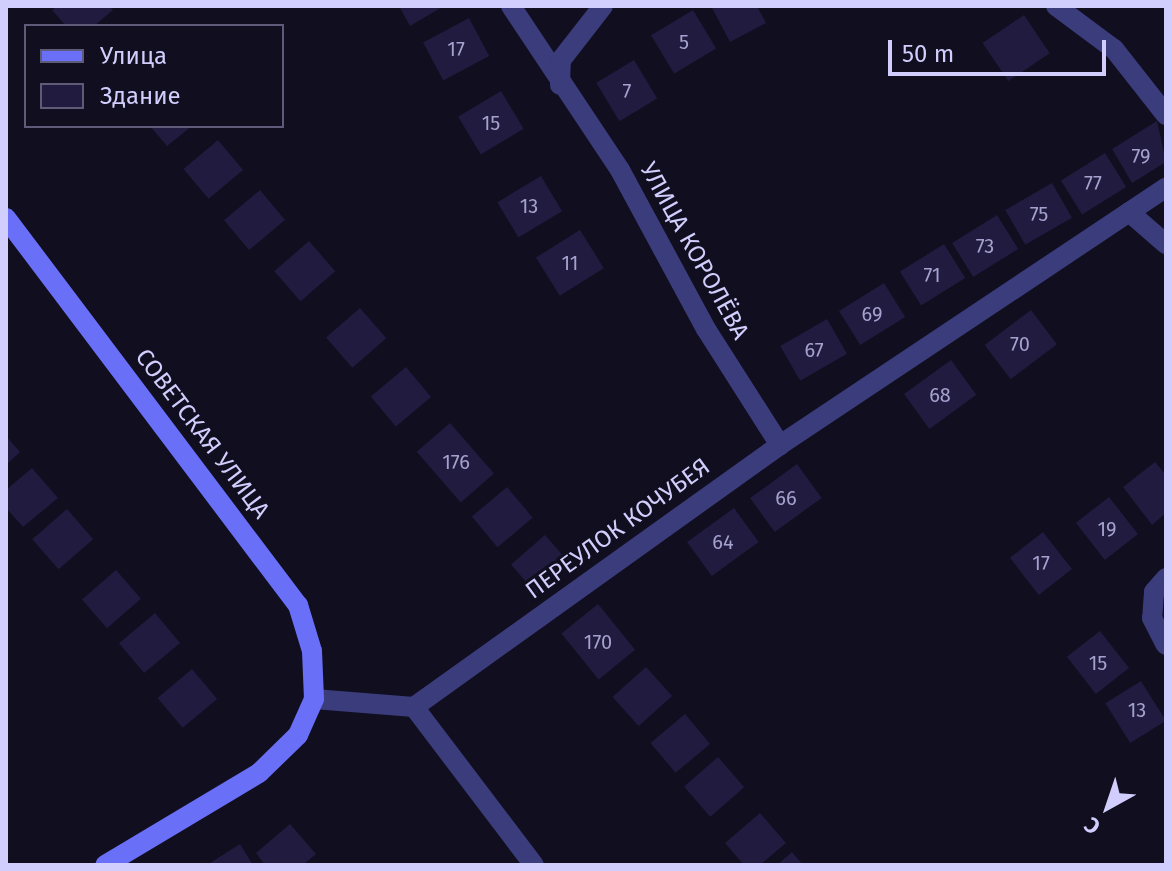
<!DOCTYPE html>
<meta charset="utf-8">
<style>
body{margin:0}
#map{position:relative;width:1172px;height:871px;overflow:hidden;background:#100e1f;font-family:"Fira Sans",sans-serif}
div>[style]{position:absolute}
.building>*{inset:0;background:#201b3f;transform-origin:0 0}
.minor>*{height:20px;margin:-10px;padding:0 10px;transform-origin:10px;border-radius:10px;background:#3b3c7c}
.secondary>*{height:20px;margin:-10px;padding:0 10px;transform-origin:10px;border-radius:10px;background:#6a6ff8}
span{translate:-50% -50%;white-space:nowrap;text-align:center;line-height:1.15;-webkit-text-stroke:6px #100e1f;paint-order:stroke}
.number-label{font-size:20px;color:#a5a1ce}
.number-label span{-webkit-text-stroke-width:0}
.street-label{font-size:24px;color:#d1cefd}
.frame{position:absolute;inset:0;border:8px solid #d1cefd;pointer-events:none}
.legend{position:absolute;left:24px;top:24px;width:260px;height:104px;box-sizing:border-box;background:#100e1f;border:2px solid #5d5b78;margin:0;padding:10px 14px;list-style:none;font-size:24px;color:#d1cefd}
.legend li{display:flex;align-items:center;gap:16px;height:40px}
.legend b{width:40px;border:2px solid #5d5b78}
.north{position:absolute;left:1068px;top:767px;width:80px;height:80px;-webkit-text-stroke:6px #100e1f;paint-order:stroke;rotate:220deg;font-size:22px;font-weight:700;line-height:32px;text-align:center;color:#d1cefd}
.north::after{content:'';display:block;margin:auto;width:28px;height:36px;background:#d1cefd;clip-path:polygon(50% 0,100% 100%,50% 72%,0 100%)}
.scale{position:absolute;left:888px;top:40px;width:218px;height:36px;box-sizing:border-box;border:4px solid #d1cefd;border-top:0;padding-left:10px;font-size:24px;line-height:28px;white-space:nowrap;color:#d1cefd;-webkit-text-stroke:6px #100e1f;paint-order:stroke}
</style>
<div id="map">
<div class="building">
<div style="clip-path:polygon(57px 6px,109px 6px,113px 10px,94px 26px,66px 26px,52px 10px)"></div>
<div style="clip-path:polygon(399px 6px,444px 6px,410px 26px)"></div>
<div style="clip-path:polygon(711px 6px,757px 6px,766px 23px,730px 42px)"></div>
<div style="left:693px;top:10px;width:45px;height:49px;rotate:59deg"></div>
<div style="left:1024px;top:15px;width:46px;height:50px;rotate:56deg"></div>
<div style="left:469px;top:18px;width:43px;height:52px;rotate:62deg"></div>
<div style="left:634px;top:60px;width:45px;height:44px;rotate:59deg"></div>
<div style="left:501px;top:91px;width:44px;height:50px;rotate:59deg"></div>
<div style="clip-path:polygon(1157px 121px,1166px 162px,1132px 183px,1112px 149px)"></div>
<div style="clip-path:polygon(150px 126px,192px 126px,167px 146px)"></div>
<div style="left:218px;top:140px;width:39px;height:45px;rotate:50deg"></div>
<div style="left:1105px;top:153px;width:40px;height:52px;rotate:58deg"></div>
<div style="left:541px;top:176px;width:41px;height:51px;rotate:59deg"></div>
<div style="left:1052px;top:183px;width:40px;height:54px;rotate:60deg"></div>
<div style="left:260px;top:190px;width:39px;height:47px;rotate:50deg"></div>
<div style="left:997px;top:215px;width:40px;height:53px;rotate:58deg"></div>
<div style="left:580px;top:230px;width:45px;height:52px;rotate:58deg"></div>
<div style="left:309px;top:241px;width:40px;height:46px;rotate:49deg"></div>
<div style="left:944px;top:244px;width:40px;height:52px;rotate:58deg"></div>
<div style="left:884px;top:283px;width:40px;height:53px;rotate:58deg"></div>
<div style="left:360px;top:308px;width:40px;height:45px;rotate:49deg"></div>
<div style="left:1031px;top:310px;width:43px;height:58px;rotate:53deg"></div>
<div style="left:827px;top:319px;width:40px;height:54px;rotate:60deg"></div>
<div style="left:951px;top:360px;width:43px;height:58px;rotate:54deg"></div>
<div style="left:406px;top:367px;width:39px;height:46px;rotate:50deg"></div>
<div style="left:450px;top:423px;width:67px;height:44px;rotate:49deg"></div>
<div style="clip-path:polygon(6px 436px,20px 452px,6px 465px)"></div>
<div style="clip-path:polygon(1155px 462px,1166px 475px,1166px 513px,1152px 525px,1123px 487px)"></div>
<div style="left:797px;top:464px;width:42px;height:58px;rotate:54deg"></div>
<div style="clip-path:polygon(32px 468px,58px 498px,23px 527px,6px 508px,6px 490px)"></div>
<div style="left:507px;top:487px;width:40px;height:46px;rotate:50deg"></div>
<div style="left:1109px;top:497px;width:47px;height:42px;rotate:52deg"></div>
<div style="left:734px;top:508px;width:42px;height:58px;rotate:54deg"></div>
<div style="left:67px;top:509px;width:40px;height:46px;rotate:49deg"></div>
<div style="left:1043px;top:532px;width:47px;height:42px;rotate:52deg"></div>
<div style="left:545px;top:535px;width:40px;height:45px;rotate:49deg"></div>
<div style="left:116px;top:570px;width:38px;height:45px;rotate:49deg"></div>
<div style="left:598px;top:604px;width:59px;height:47px;rotate:51deg"></div>
<div style="left:155px;top:613px;width:39px;height:47px;rotate:50deg"></div>
<div style="left:1100px;top:631px;width:47px;height:42px;rotate:52deg"></div>
<div style="left:646px;top:667px;width:39px;height:45px;rotate:48deg"></div>
<div style="left:192px;top:669px;width:39px;height:45px;rotate:50deg"></div>
<div style="left:1141px;top:681px;width:47px;height:42px;rotate:58deg"></div>
<div style="left:685px;top:714px;width:39px;height:45px;rotate:50deg"></div>
<div style="left:718px;top:757px;width:40px;height:45px;rotate:49deg"></div>
<div style="clip-path:polygon(760px 813px,786px 843px,760px 865px,744px 865px,725px 843px)"></div>
<div style="clip-path:polygon(290px 824px,316px 854px,303px 865px,265px 865px,256px 853px)"></div>
<div style="clip-path:polygon(240px 844px,253px 865px,207px 865px)"></div>
<div style="clip-path:polygon(792px 852px,803px 865px,777px 865px)"></div>
</div>
<div class="minor">
<div style="left:511px;top:6px;width:197px;rotate:56.4deg"></div>
<div style="left:620px;top:170px;width:181px;rotate:61.6deg"></div>
<div style="left:706px;top:329px;width:138px;rotate:57.5deg"></div>
<div style="left:1056px;top:6px;width:72px;rotate:36.6deg"></div>
<div style="left:1114px;top:49px;width:84px;rotate:51.8deg"></div>
<div style="left:560px;top:85px;width:25px;rotate:-88deg"></div>
<div style="left:561px;top:60px;width:68px;rotate:-52.1deg"></div>
<div style="left:1129px;top:212px;width:49px;rotate:40.9deg"></div>
<div style="left:1166px;top:578px;width:18px;rotate:131deg"></div>
<div style="left:1154px;top:592px;width:26px;rotate:94deg"></div>
<div style="left:1152px;top:618px;width:30px;rotate:63deg"></div>
<div style="left:314px;top:699px;width:100px;rotate:4.6deg"></div>
<div style="left:414px;top:707px;width:450px;rotate:-35.6deg"></div>
<div style="left:780px;top:445px;width:464px;rotate:-33.7deg"></div>
<div style="left:414px;top:707px;width:198px;rotate:52.8deg"></div>
</div>
<div class="secondary">
<div style="left:6px;top:218px;width:485px;rotate:53deg"></div>
<div style="left:298px;top:605px;width:48px;rotate:73.1deg"></div>
<div style="left:312px;top:651px;width:48px;rotate:87.6deg"></div>
<div style="left:314px;top:699px;width:39px;rotate:114deg"></div>
<div style="left:298px;top:735px;width:54px;rotate:135.7deg"></div>
<div style="left:259px;top:773px;width:179px;rotate:149.1deg"></div>
</div>
<div class="number-label">
<span style="left:684px;top:42px">5</span>
<span style="left:456px;top:49px">17</span>
<span style="left:627px;top:91px">7</span>
<span style="left:491px;top:123px">15</span>
<span style="left:1141px;top:156px">79</span>
<span style="left:1093px;top:183px">77</span>
<span style="left:529px;top:206px">13</span>
<span style="left:1039px;top:214px">75</span>
<span style="left:985px;top:246px">73</span>
<span style="left:570px;top:263px">11</span>
<span style="left:932px;top:275px">71</span>
<span style="left:872px;top:314px">69</span>
<span style="left:1020px;top:344px">70</span>
<span style="left:814px;top:350px">67</span>
<span style="left:940px;top:395px">68</span>
<span style="left:456px;top:462px">176</span>
<span style="left:786px;top:498px">66</span>
<span style="left:1107px;top:529px">19</span>
<span style="left:723px;top:542px">64</span>
<span style="left:1041px;top:563px">17</span>
<span style="left:598px;top:642px">170</span>
<span style="left:1098px;top:663px">15</span>
<span style="left:1137px;top:710px">13</span>
</div>
<div class="street-label">
<span style="left:694px;top:251px;rotate:61deg">УЛИЦА КОРОЛЁВА</span>
<span style="left:202px;top:434px;rotate:53deg">СОВЕТСКАЯ УЛИЦА</span>
<span style="left:618px;top:529px;rotate:-36deg">ПЕРЕУЛОК КОЧУБЕЯ</span>
</div>
<div class="frame"></div>
<ul class="legend">
<li><b style="height:10px;background:#6a6ff8"></b>Улица</li>
<li><b style="height:22px;background:#201b3f"></b>Здание</li>
</ul>
<div class="north">С</div>
<div class="scale">50 m</div>
</div>
